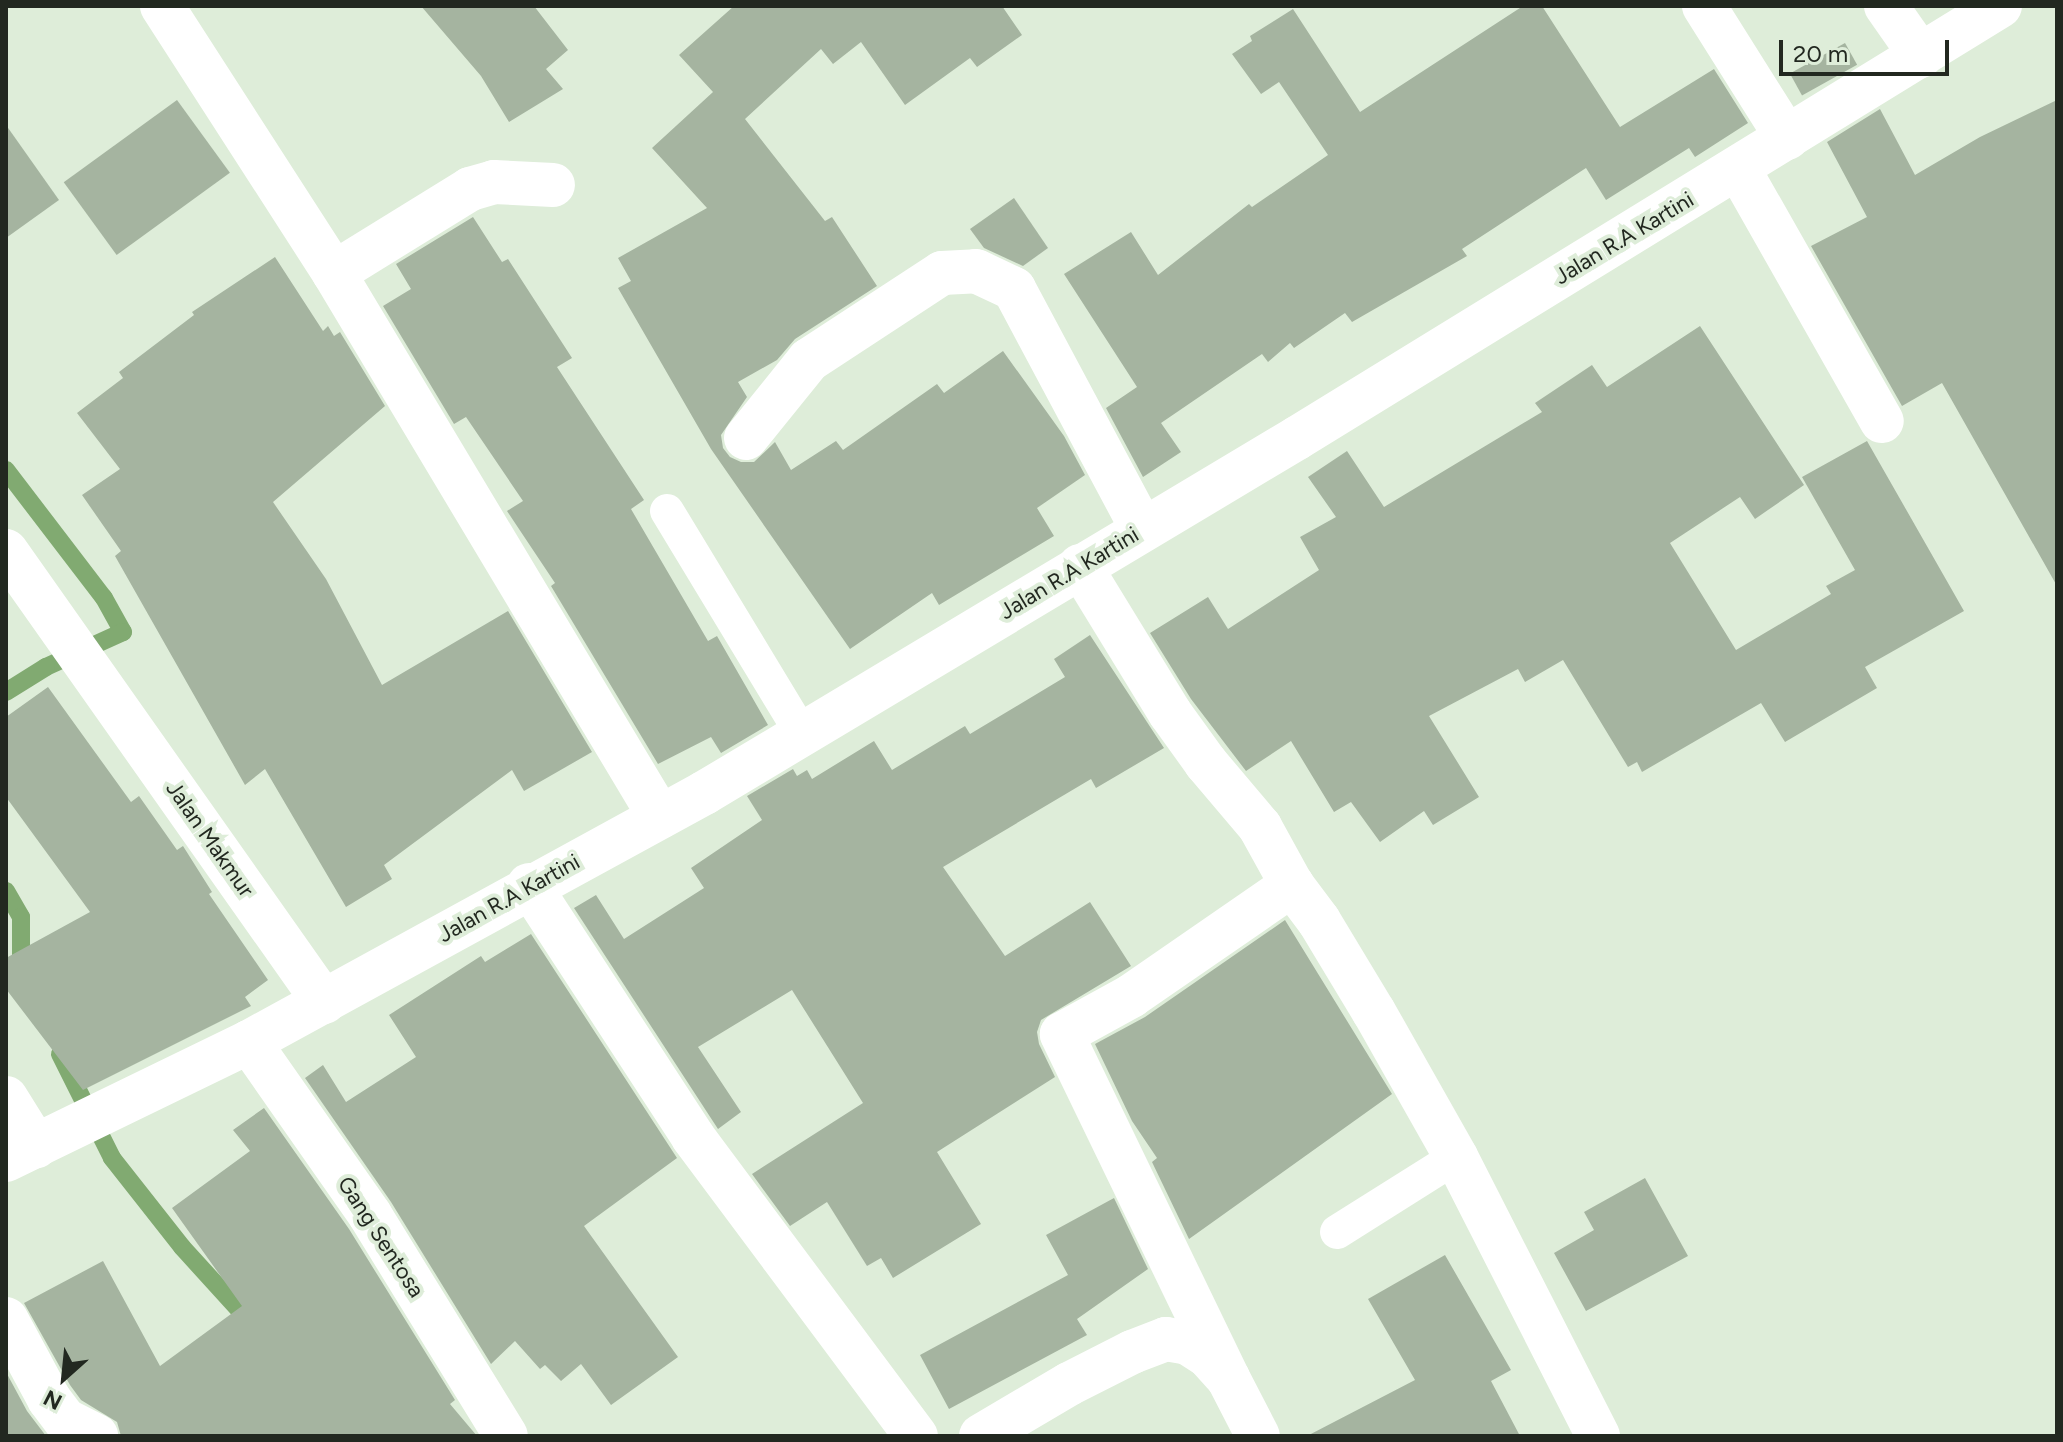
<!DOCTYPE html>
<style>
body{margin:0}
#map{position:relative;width:2063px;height:1442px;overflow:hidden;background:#deedd9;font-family:Figtree,sans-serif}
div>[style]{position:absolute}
.stream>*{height:18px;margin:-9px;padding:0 9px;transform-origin:9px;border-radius:9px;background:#81aa71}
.building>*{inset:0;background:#a5b4a0;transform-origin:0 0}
.service>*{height:34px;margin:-17px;padding:0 17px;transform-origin:17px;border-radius:17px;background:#fff}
.minor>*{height:44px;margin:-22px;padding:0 22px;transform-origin:22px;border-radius:22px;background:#fff}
.tertiary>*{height:44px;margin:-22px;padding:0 22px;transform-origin:22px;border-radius:22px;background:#fff}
span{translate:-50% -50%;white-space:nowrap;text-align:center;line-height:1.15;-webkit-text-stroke:8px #deedd9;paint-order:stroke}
.street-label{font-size:22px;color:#222820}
.frame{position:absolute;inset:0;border:8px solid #222820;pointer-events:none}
.north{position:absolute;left:24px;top:1338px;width:80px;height:80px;-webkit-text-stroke:6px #deedd9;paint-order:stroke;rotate:207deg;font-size:22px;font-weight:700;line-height:32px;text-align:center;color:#222820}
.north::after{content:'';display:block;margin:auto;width:28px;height:36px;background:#222820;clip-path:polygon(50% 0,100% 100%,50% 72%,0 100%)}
.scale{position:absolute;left:1779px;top:40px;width:170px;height:36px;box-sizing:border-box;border:4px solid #222820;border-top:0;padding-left:10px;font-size:24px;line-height:28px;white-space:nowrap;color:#222820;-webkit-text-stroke:6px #deedd9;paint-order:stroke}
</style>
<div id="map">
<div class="stream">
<div style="left:6px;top:470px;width:161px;rotate:52.6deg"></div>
<div style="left:104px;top:598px;width:39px;rotate:61deg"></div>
<div style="left:123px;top:632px;width:85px;rotate:155.6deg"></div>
<div style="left:46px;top:667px;width:47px;rotate:148deg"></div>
<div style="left:6px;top:891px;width:30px;rotate:60deg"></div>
<div style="left:21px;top:917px;width:41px;rotate:90deg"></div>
<div style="left:21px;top:958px;width:15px;rotate:70deg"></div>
<div style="left:60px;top:1054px;width:116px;rotate:63.4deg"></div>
<div style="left:112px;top:1158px;width:113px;rotate:51.8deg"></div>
<div style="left:182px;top:1247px;width:105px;rotate:47.7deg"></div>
</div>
<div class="building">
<div style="clip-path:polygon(421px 6px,534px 6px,568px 50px,546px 69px,563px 89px,509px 122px,481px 76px)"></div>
<div style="clip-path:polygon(734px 6px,1002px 6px,1022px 35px,977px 67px,970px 58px,905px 105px,861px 42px,833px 64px,821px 49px,745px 119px,825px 221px,832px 217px,877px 286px,795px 339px,777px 360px,738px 382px,747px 397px,721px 435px,723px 448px,730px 457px,741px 462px,754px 462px,775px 442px,791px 470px,836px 441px,843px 450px,937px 384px,944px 393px,1003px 351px,1064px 436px,1085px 475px,1037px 508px,1054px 536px,939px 605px,932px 593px,850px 649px,711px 449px,618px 288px,631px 281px,618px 258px,707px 208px,652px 148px,713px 92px,679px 55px)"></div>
<div style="clip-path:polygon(1523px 6px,1542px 6px,1620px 127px,1714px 69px,1748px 123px,1695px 157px,1689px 148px,1606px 200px,1586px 168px,1462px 249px,1467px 256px,1352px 322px,1345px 313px,1294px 348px,1290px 343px,1268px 362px,1262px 354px,1161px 423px,1181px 452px,1143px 477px,1106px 408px,1137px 387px,1064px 274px,1131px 232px,1158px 275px,1249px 204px,1252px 207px,1328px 155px,1279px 82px,1261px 94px,1232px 54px,1252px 41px,1250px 36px,1293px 9px,1360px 112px)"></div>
<div style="left:1845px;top:43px;width:25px;height:63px;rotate:61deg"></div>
<div style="left:177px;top:100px;width:90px;height:140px;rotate:54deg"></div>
<div style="clip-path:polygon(2057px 100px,2057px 586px,1942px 383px,1902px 406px,1811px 246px,1867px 217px,1827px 142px,1880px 109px,1915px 175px,1980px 137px)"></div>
<div style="clip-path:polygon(6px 125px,59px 200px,6px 238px)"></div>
<div style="clip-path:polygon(1014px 198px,1048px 248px,1023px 266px,984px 248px,970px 229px)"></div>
<div style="clip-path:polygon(473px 217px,502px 262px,508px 259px,572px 358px,557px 367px,644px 500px,631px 509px,708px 641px,717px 636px,768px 725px,721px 753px,711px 737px,658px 764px,551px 586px,555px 583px,507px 511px,523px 501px,466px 417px,454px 424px,383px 306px,411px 289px,396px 264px)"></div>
<div style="clip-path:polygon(275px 257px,323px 331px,328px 326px,334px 336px,340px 332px,385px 406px,273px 502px,326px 579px,382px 685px,508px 611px,592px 752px,524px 791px,512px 770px,384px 865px,392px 879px,346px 907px,265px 769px,245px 785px,115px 556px,121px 551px,82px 495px,120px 469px,77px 413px,123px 378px,119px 372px,194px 315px,192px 312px)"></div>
<div style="clip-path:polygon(1700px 326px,1804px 485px,1755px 519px,1740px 497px,1670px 543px,1736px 650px,1831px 594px,1826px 586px,1855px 570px,1802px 477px,1867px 441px,1964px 611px,1865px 667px,1877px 688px,1785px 742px,1761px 703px,1642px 772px,1637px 762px,1628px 767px,1563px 660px,1525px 682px,1518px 669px,1429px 716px,1479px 797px,1433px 825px,1424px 811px,1380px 842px,1351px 802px,1334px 812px,1291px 741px,1246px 771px,1191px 699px,1150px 633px,1208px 597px,1228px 629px,1319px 570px,1300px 537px,1336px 517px,1308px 477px,1347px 451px,1384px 507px,1542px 412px,1535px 403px,1592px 365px,1607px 387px)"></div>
<div style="clip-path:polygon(1090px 635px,1164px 748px,1096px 788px,1091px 779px,943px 867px,1005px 956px,1090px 902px,1131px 966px,1041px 1020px,1037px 1032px,1039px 1044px,1055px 1077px,937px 1152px,981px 1224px,893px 1278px,881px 1258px,867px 1266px,827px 1202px,790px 1226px,752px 1174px,863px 1103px,792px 990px,698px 1047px,741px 1112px,718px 1129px,574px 908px,596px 895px,624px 939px,704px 888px,691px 868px,762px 820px,747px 796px,793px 769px,797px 776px,807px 770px,812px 779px,874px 741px,892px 770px,965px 726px,970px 734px,1065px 677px,1054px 659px)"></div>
<div style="clip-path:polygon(48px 687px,131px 802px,139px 796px,177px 850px,183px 846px,212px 892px,209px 894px,268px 980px,245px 997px,251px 1006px,83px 1090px,6px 989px,6px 958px,90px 912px,6px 797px,6px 717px)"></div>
<div style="clip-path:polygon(1285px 920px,1392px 1094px,1189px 1239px,1152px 1162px,1157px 1158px,1132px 1121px,1095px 1044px,1145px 1017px)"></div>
<div style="clip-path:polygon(531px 934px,677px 1158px,584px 1226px,678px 1357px,611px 1405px,581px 1364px,561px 1381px,545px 1365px,540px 1369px,515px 1341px,491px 1364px,391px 1202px,305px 1078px,323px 1065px,346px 1102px,416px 1057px,389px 1015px,481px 956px,485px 962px)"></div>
<div style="clip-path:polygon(264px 1108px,349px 1229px,455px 1400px,450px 1404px,477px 1436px,121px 1436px,117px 1422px,81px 1400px,70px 1385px,24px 1303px,103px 1261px,160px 1366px,242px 1306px,172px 1208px,250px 1151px,233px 1130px)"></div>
<div style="clip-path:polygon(1645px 1178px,1688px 1256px,1586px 1311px,1554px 1253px,1594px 1230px,1584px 1212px)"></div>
<div style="clip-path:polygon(1114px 1198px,1148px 1269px,1077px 1319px,1087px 1335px,949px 1409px,920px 1355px,1068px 1275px,1046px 1235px)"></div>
<div style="clip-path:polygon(1445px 1255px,1511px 1370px,1491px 1381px,1520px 1436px,1307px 1436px,1415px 1380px,1368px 1299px)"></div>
<div style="clip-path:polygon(6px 1372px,27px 1411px,46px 1436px,6px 1436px)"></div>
</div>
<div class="service">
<div style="left:667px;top:511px;width:261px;rotate:58.8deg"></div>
<div style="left:1337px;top:1232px;width:141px;rotate:-32.2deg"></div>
</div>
<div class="minor">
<div style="left:162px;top:6px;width:318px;rotate:57.2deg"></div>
<div style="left:334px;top:273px;width:634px;rotate:59.07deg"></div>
<div style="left:1704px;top:6px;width:156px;rotate:57.8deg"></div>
<div style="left:1886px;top:6px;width:61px;rotate:55deg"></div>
<div style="left:1738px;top:168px;width:291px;rotate:60.4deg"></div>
<div style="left:334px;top:273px;width:160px;rotate:-31.7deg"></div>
<div style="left:470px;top:189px;width:25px;rotate:-16deg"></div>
<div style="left:494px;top:182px;width:59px;rotate:2.9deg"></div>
<div style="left:746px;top:438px;width:100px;rotate:-51.1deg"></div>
<div style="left:809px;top:360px;width:159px;rotate:-33.2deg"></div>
<div style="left:942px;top:273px;width:34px;rotate:-3deg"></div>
<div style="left:976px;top:271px;width:42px;rotate:25.3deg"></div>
<div style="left:1014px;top:289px;width:272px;rotate:61.9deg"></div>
<div style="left:6px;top:551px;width:552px;rotate:54.81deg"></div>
<div style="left:1080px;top:566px;width:172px;rotate:58.5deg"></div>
<div style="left:1170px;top:713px;width:62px;rotate:54.2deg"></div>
<div style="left:1206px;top:763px;width:84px;rotate:49.8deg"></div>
<div style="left:1260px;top:827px;width:66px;rotate:61.1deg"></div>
<div style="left:1292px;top:885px;width:45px;rotate:53.1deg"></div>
<div style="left:1319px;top:921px;width:106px;rotate:58.9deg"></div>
<div style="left:1374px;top:1012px;width:167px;rotate:60.5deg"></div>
<div style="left:1456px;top:1157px;width:313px;rotate:63deg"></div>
<div style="left:529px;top:885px;width:301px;rotate:56.9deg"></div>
<div style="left:693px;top:1137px;width:373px;rotate:53.3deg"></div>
<div style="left:249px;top:1042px;width:211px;rotate:55deg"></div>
<div style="left:370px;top:1215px;width:259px;rotate:58.4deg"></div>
<div style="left:6px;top:1098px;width:57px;rotate:58deg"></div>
<div style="left:6px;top:1319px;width:91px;rotate:61.7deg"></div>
<div style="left:49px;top:1399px;width:26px;rotate:53deg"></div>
<div style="left:65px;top:1420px;width:35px;rotate:27deg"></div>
<div style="left:1228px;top:1378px;width:382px;rotate:-115.8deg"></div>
<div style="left:1062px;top:1034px;width:79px;rotate:-28.8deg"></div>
<div style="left:1131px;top:996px;width:196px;rotate:-34.6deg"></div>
<div style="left:981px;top:1436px;width:102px;rotate:-30.6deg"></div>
<div style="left:1069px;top:1384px;width:71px;rotate:-26.9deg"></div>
<div style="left:1132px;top:1352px;width:36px;rotate:-21deg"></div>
<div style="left:1166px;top:1339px;width:22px;rotate:10deg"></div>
<div style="left:1188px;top:1343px;width:24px;rotate:33deg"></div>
<div style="left:1208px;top:1356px;width:30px;rotate:48deg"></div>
<div style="left:1228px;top:1378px;width:65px;rotate:62.7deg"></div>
</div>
<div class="tertiary">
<div style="left:6px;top:1160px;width:270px;rotate:-25.9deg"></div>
<div style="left:249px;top:1042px;width:519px;rotate:-28.69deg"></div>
<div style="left:704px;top:793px;width:691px;rotate:-30.91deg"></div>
<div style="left:1297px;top:438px;width:825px;rotate:-31.57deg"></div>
</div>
<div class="street-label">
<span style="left:1624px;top:238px;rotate:-31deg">Jalan R.A Kartini</span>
<span style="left:1069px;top:573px;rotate:-31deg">Jalan R.A Kartini</span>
<span style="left:210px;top:839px;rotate:55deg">Jalan Makmur</span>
<span style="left:509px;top:898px;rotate:-29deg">Jalan R.A Kartini</span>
<span style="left:381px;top:1237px;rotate:57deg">Gang Sentosa</span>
</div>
<div class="frame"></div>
<div class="north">N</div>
<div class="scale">20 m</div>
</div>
